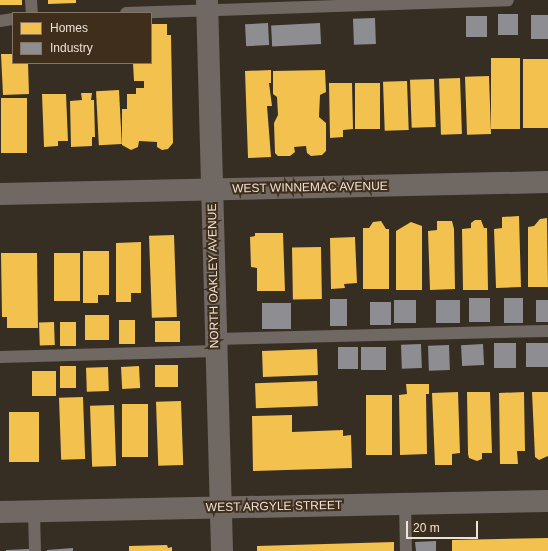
<!DOCTYPE html>
<style>
body{margin:0}
#map{position:relative;width:548px;height:551px;overflow:hidden;background:#362d23;font-family:Arial,sans-serif}
div>[style]{position:absolute}
.homes>*{inset:0;background:#f2c14e;transform-origin:0 0}
.industry>*{inset:0;background:#8d8d92;transform-origin:0 0}
.lane>*{height:12px;margin:-6px;padding:0 6px;transform-origin:6px;border-radius:6px;background:#706862}
.street>*{height:22px;margin:-11px;padding:0 11px;transform-origin:11px;border-radius:11px;background:#706862}
span{translate:-50% -50%;white-space:nowrap;text-align:center;line-height:1.15;-webkit-text-stroke:4px #3e2e1b;paint-order:stroke}
.street-label{font-size:12px;color:#ede2d7}
.legend{position:absolute;left:12px;top:12px;width:140px;height:52px;box-sizing:border-box;background:#3e2e1b;border:1px solid #847666;margin:0;padding:5px 7px;list-style:none;font-size:12px;color:#ede2d7}
.legend li{display:flex;align-items:center;gap:8px;height:20px}
.legend b{width:20px;border:1px solid #847666}
.scale{position:absolute;left:406px;top:521px;width:72px;height:18px;box-sizing:border-box;border:2px solid #ede2d7;border-top:0;padding-left:5px;font-size:12px;line-height:14px;white-space:nowrap;color:#ede2d7;-webkit-text-stroke:3px #3e2e1b;paint-order:stroke}
</style>
<div id="map">
<div class="homes">
<div style="left:0;top:0;width:22px;height:5px"></div>
<div style="clip-path:polygon(48px 0,76px 0,76px 3px,48px 4px)"></div>
<div style="clip-path:polygon(151px 24px,167px 24px,167px 35px,171px 35px,173px 143px,168px 149px,162px 150px,157px 147px,157px 142px,139px 141px,138px 147px,131px 150px,122px 145px,122px 109px,127px 109px,127px 94px,136px 94px,136px 88px,144px 88px,144px 81px,134px 81px,133px 63px,151px 63px)"></div>
<div style="clip-path:polygon(1px 54px,13px 54px,13px 63px,28px 63px,29px 94px,3px 95px)"></div>
<div style="left:491px;top:58px;width:29px;height:71px"></div>
<div style="left:548px;top:59px;width:69px;height:25px;rotate:90deg"></div>
<div style="clip-path:polygon(271px 70px,271px 83px,269px 83px,272px 106px,267px 106px,271px 157px,248px 158px,245px 71px)"></div>
<div style="clip-path:polygon(325px 70px,326px 92px,320px 95px,319px 117px,326px 123px,326px 151px,322px 155px,311px 156px,307px 153px,306px 146px,294px 147px,295px 152px,290px 156px,278px 156px,275px 153px,274px 123px,278px 115px,277px 97px,273px 94px,273px 71px)"></div>
<div style="left:489px;top:76px;width:58px;height:24px;rotate:88deg"></div>
<div style="left:460px;top:78px;width:56px;height:21px;rotate:88deg"></div>
<div style="left:434px;top:79px;width:48px;height:24px;rotate:88deg"></div>
<div style="left:407px;top:81px;width:49px;height:24px;rotate:88deg"></div>
<div style="clip-path:polygon(329px 83px,352px 83px,353px 129px,343px 130px,343px 137px,330px 138px)"></div>
<div style="left:355px;top:83px;width:25px;height:46px"></div>
<div style="left:119px;top:90px;width:54px;height:23px;rotate:87deg"></div>
<div style="clip-path:polygon(81px 93px,92px 93px,91px 100px,94px 100px,95px 137px,92px 137px,92px 146px,71px 147px,70px 101px,82px 100px)"></div>
<div style="clip-path:polygon(42px 94px,66px 94px,68px 141px,58px 141px,58px 146px,44px 147px)"></div>
<div style="left:1px;top:98px;width:26px;height:55px"></div>
<div style="clip-path:polygon(519px 216px,521px 287px,496px 288px,494px 229px,502px 228px,502px 217px)"></div>
<div style="clip-path:polygon(547px 218px,548px 287px,528px 287px,528px 227px,534px 226px,540px 219px)"></div>
<div style="clip-path:polygon(475px 220px,481px 220px,484px 228px,487px 228px,488px 290px,463px 290px,462px 229px,471px 228px,471px 223px)"></div>
<div style="clip-path:polygon(381px 221px,386px 229px,389px 229px,389px 289px,363px 289px,363px 228px,369px 228px,373px 222px)"></div>
<div style="clip-path:polygon(437px 221px,452px 221px,454px 229px,455px 289px,430px 290px,428px 231px,437px 230px)"></div>
<div style="clip-path:polygon(411px 222px,422px 226px,422px 290px,396px 290px,396px 231px)"></div>
<div style="clip-path:polygon(255px 233px,283px 233px,285px 291px,257px 291px,257px 268px,251px 267px,250px 237px,255px 236px)"></div>
<div style="left:174px;top:235px;width:82px;height:25px;rotate:88deg"></div>
<div style="clip-path:polygon(355px 237px,357px 283px,344px 284px,345px 288px,331px 289px,330px 238px)"></div>
<div style="clip-path:polygon(141px 242px,141px 293px,131px 293px,131px 302px,116px 302px,116px 243px)"></div>
<div style="left:321px;top:247px;width:52px;height:29px;rotate:89deg"></div>
<div style="clip-path:polygon(83px 251px,109px 251px,109px 295px,98px 295px,98px 303px,83px 303px)"></div>
<div style="clip-path:polygon(1px 253px,37px 253px,38px 328px,7px 328px,7px 317px,2px 317px)"></div>
<div style="left:54px;top:253px;width:26px;height:48px"></div>
<div style="left:85px;top:315px;width:24px;height:25px"></div>
<div style="left:119px;top:320px;width:16px;height:24px"></div>
<div style="left:180px;top:321px;width:21px;height:25px;rotate:90deg"></div>
<div style="left:54px;top:322px;width:23px;height:15px;rotate:88deg"></div>
<div style="left:60px;top:322px;width:16px;height:24px"></div>
<div style="left:317px;top:349px;width:26px;height:55px;rotate:88deg"></div>
<div style="left:155px;top:365px;width:23px;height:22px"></div>
<div style="left:76px;top:366px;width:22px;height:16px;rotate:90deg"></div>
<div style="left:139px;top:366px;width:22px;height:18px;rotate:87deg"></div>
<div style="left:108px;top:367px;width:24px;height:22px;rotate:88deg"></div>
<div style="left:32px;top:371px;width:24px;height:25px"></div>
<div style="left:317px;top:381px;width:25px;height:62px;rotate:88deg"></div>
<div style="clip-path:polygon(406px 384px,429px 384px,429px 394px,426px 394px,427px 454px,400px 455px,399px 395px,407px 394px)"></div>
<div style="clip-path:polygon(458px 392px,460px 453px,452px 454px,452px 465px,435px 465px,432px 393px)"></div>
<div style="clip-path:polygon(467px 392px,490px 392px,492px 453px,482px 453px,482px 459px,477px 461px,469px 458px,468px 454px)"></div>
<div style="clip-path:polygon(524px 392px,525px 451px,517px 451px,518px 464px,500px 464px,499px 393px)"></div>
<div style="clip-path:polygon(532px 392px,548px 392px,548px 456px,539px 460px,535px 457px)"></div>
<div style="left:366px;top:395px;width:26px;height:60px"></div>
<div style="left:83px;top:397px;width:62px;height:24px;rotate:88deg"></div>
<div style="left:181px;top:401px;width:64px;height:25px;rotate:88deg"></div>
<div style="left:122px;top:404px;width:26px;height:53px"></div>
<div style="left:114px;top:405px;width:61px;height:24px;rotate:88deg"></div>
<div style="left:9px;top:412px;width:30px;height:50px"></div>
<div style="clip-path:polygon(292px 415px,292px 432px,343px 430px,343px 436px,351px 435px,352px 468px,253px 471px,252px 416px)"></div>
<div style="clip-path:polygon(548px 538px,548px 551px,452px 551px,452px 540px)"></div>
<div style="clip-path:polygon(394px 542px,394px 551px,257px 551px,257px 546px)"></div>
<div style="clip-path:polygon(167px 545px,168px 548px,172px 547px,172px 551px,129px 551px,129px 546px)"></div>
</div>
<div class="industry">
<div style="left:518px;top:14px;width:21px;height:20px;rotate:90deg"></div>
<div style="left:548px;top:15px;width:24px;height:17px;rotate:90deg"></div>
<div style="left:487px;top:16px;width:21px;height:21px;rotate:90deg"></div>
<div style="left:375px;top:18px;width:26px;height:22px;rotate:88deg"></div>
<div style="left:268px;top:23px;width:22px;height:23px;rotate:87deg"></div>
<div style="left:320px;top:23px;width:21px;height:49px;rotate:87deg"></div>
<div style="left:490px;top:298px;width:24px;height:21px;rotate:90deg"></div>
<div style="left:504px;top:298px;width:19px;height:25px"></div>
<div style="left:330px;top:299px;width:17px;height:27px"></div>
<div style="left:394px;top:300px;width:22px;height:23px"></div>
<div style="left:460px;top:300px;width:23px;height:24px;rotate:90deg"></div>
<div style="left:536px;top:300px;width:12px;height:22px"></div>
<div style="left:370px;top:302px;width:21px;height:23px"></div>
<div style="left:262px;top:303px;width:29px;height:26px"></div>
<div style="left:494px;top:343px;width:22px;height:25px"></div>
<div style="left:548px;top:343px;width:24px;height:22px;rotate:90deg"></div>
<div style="left:421px;top:344px;width:24px;height:20px;rotate:88deg"></div>
<div style="left:483px;top:344px;width:21px;height:22px;rotate:87deg"></div>
<div style="left:449px;top:345px;width:25px;height:21px;rotate:88deg"></div>
<div style="left:358px;top:347px;width:22px;height:20px;rotate:90deg"></div>
<div style="left:361px;top:347px;width:25px;height:23px"></div>
<div style="clip-path:polygon(436px 541px,436px 551px,416px 551px,415px 542px)"></div>
<div style="clip-path:polygon(73px 548px,73px 551px,47px 551px,47px 550px)"></div>
<div style="clip-path:polygon(29px 549px,29px 551px,6px 551px,6px 550px)"></div>
</div>
<div class="lane">
<div style="left:31px;top:0;width:13px;rotate:86deg"></div>
<div style="left:126px;top:13px;width:382px;rotate:-1.9deg"></div>
<div style="left:0;top:21px;width:13px;rotate:-9deg"></div>
<div style="left:216px;top:339px;width:332px;rotate:-1.4deg"></div>
<div style="left:0;top:357px;width:216px;rotate:-1.6deg"></div>
<div style="left:405px;top:504px;width:47px;rotate:88.8deg"></div>
<div style="left:34px;top:511px;width:40px;rotate:88.6deg"></div>
</div>
<div class="street">
<div style="left:207px;top:0;width:551px;rotate:88.44deg"></div>
<div style="left:0;top:194px;width:548px;rotate:-1.25deg"></div>
<div style="left:0;top:512px;width:548px;rotate:-1.15deg"></div>
</div>
<div class="street-label">
<span style="left:310px;top:188px;rotate:-1deg">WEST WINNEMAC AVENUE</span>
<span style="left:214px;top:276px;rotate:-91deg">NORTH OAKLEY AVENUE</span>
<span style="left:274px;top:507px;rotate:-1deg">WEST ARGYLE STREET</span>
</div>
<ul class="legend">
<li><b style="height:11px;background:#f2c14e"></b>Homes</li>
<li><b style="height:11px;background:#8d8d92"></b>Industry</li>
</ul>
<div class="scale">20 m</div>
</div>
